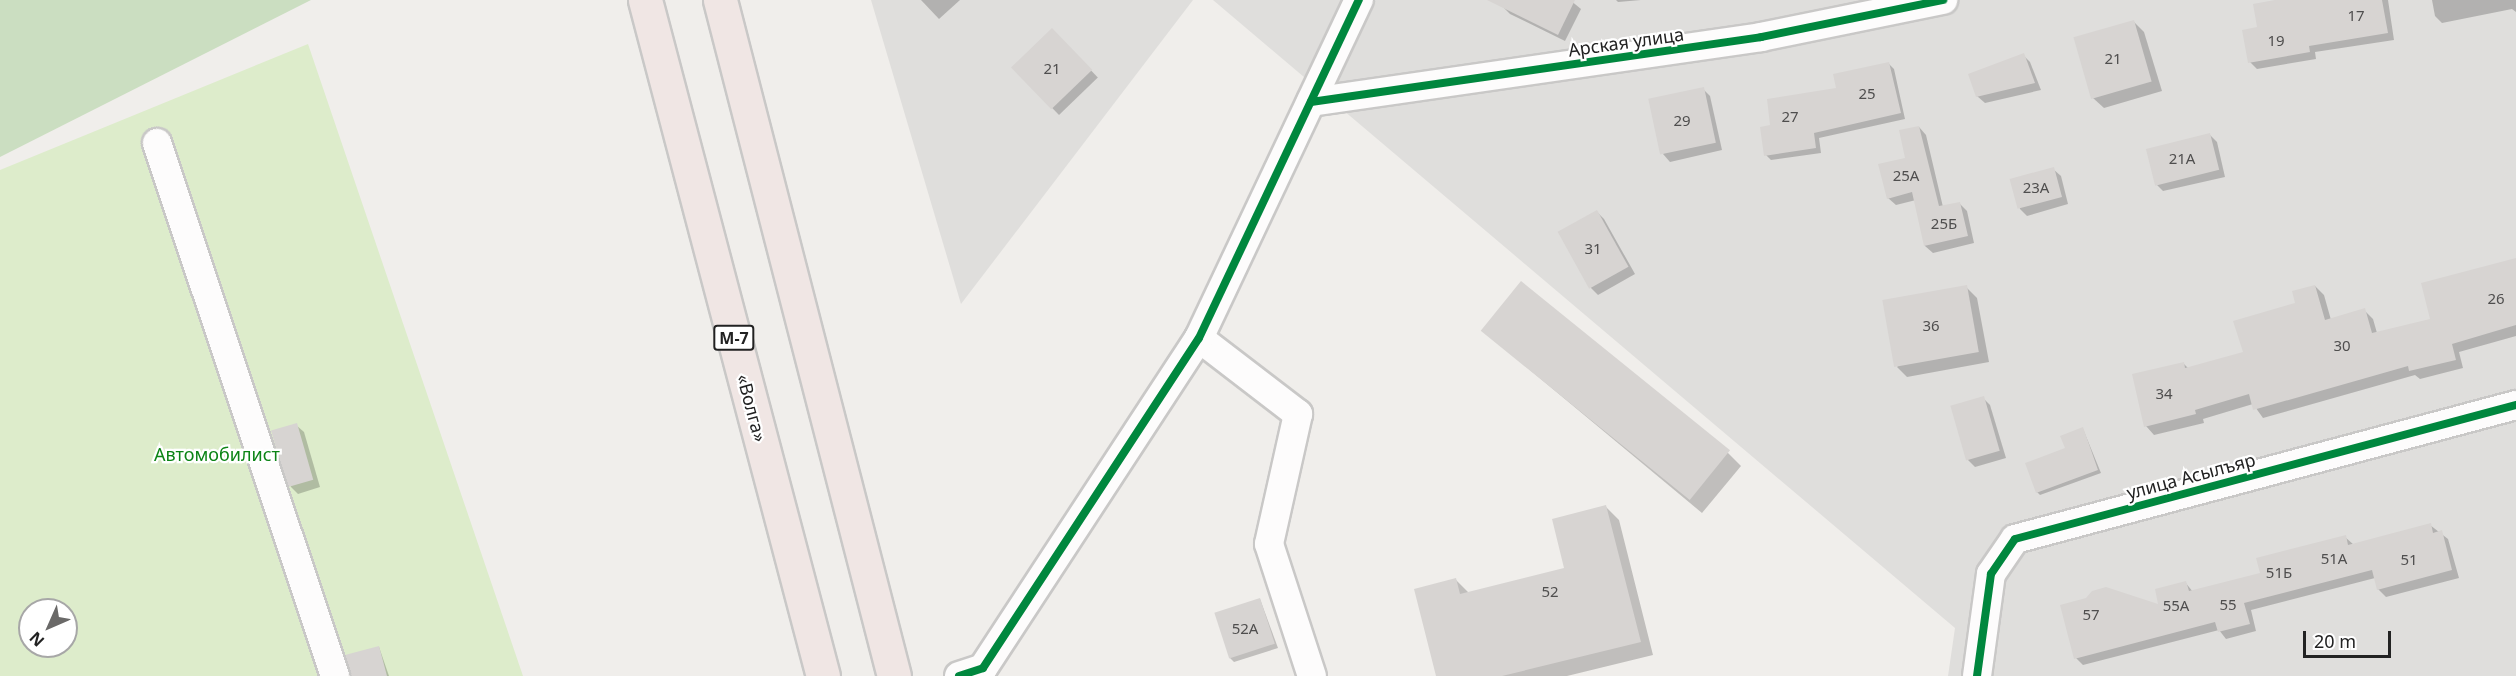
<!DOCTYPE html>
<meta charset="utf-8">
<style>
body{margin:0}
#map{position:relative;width:2516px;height:676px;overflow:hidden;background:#f0eeeb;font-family:"Noto Sans",sans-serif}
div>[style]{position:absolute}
.residential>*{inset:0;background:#dfdedc}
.grass>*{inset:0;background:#ddeccb}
.forest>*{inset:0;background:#cbdec1}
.shadow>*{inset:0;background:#0003;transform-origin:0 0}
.building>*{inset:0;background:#d7d4d2;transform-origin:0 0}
.roads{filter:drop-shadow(2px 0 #c9c8c7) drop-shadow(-2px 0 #c9c8c7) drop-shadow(0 2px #c9c8c7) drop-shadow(0 -2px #c9c8c7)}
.minor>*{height:28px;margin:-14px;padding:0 14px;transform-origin:14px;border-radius:14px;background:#fdfcfc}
.trunk>*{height:33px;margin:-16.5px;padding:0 16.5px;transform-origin:16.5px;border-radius:16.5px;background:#f0e6e4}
.cycleway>*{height:8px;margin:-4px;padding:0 4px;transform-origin:4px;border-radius:4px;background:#00873e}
span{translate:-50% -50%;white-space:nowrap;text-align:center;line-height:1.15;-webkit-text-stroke:4.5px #fff;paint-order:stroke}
.number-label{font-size:15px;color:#4f4e4e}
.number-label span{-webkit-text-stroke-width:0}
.shield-label span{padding:2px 4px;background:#fff;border:2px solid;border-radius:4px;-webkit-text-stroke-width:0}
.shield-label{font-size:16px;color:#222;font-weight:700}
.street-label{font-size:18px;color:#222}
.park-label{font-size:18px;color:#0c8416}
.north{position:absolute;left:18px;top:598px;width:60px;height:60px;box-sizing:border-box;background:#fff;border:2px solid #a7a7a7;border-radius:50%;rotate:225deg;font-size:16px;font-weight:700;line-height:24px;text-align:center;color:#222}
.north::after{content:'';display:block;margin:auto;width:21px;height:27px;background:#6a6968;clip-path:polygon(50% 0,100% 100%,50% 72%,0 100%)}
.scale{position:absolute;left:2303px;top:631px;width:88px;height:27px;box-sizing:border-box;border:3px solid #222;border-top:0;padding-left:8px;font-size:18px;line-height:21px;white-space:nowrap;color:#222;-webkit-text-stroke:4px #fff;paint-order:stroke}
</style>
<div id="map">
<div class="residential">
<div style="clip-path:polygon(871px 0,1193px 0,961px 304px)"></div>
<div style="clip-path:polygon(1213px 0,2516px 0,2516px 676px,1948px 676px,1955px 628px)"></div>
</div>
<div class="grass">
<div style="clip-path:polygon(evenodd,308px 44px,523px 676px,0 676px,0 170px,308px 44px,30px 610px,66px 610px,66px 646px,30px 646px,30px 610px)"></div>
</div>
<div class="forest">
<div style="clip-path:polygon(0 0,311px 0,0 157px)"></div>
</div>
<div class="shadow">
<div style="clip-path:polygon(921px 0,960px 0,939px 19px)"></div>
<div style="clip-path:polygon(1506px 0,1570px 0,1581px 9px,1565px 41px,1510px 14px,1502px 6px)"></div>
<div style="clip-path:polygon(1616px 0,1641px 0,1618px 2px)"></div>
<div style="clip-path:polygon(2284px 0,2388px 0,2394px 40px,2315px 52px,2316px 59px,2257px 69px,2250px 62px,2258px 29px)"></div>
<div style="clip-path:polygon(2432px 0,2516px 0,2516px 12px,2512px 9px,2442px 23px,2435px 16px)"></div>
<div style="clip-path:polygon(2134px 22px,2144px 32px,2162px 91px,2104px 108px,2093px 98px)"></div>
<div style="left:1052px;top:30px;width:66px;height:54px;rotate:46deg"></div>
<div style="clip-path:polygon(2023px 55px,2030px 62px,2041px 90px,1985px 103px,1977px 96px)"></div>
<div style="clip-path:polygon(1889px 64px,1894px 69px,1905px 119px,1819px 138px,1821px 153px,1771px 160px,1766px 155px,1772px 127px)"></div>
<div style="clip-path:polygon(1703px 89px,1710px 96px,1722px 150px,1670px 162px,1663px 154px)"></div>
<div style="clip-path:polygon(1919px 127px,1926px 135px,1943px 207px,1959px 203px,1967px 211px,1974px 243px,1933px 253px,1925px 246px,1916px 200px,1896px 205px,1888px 198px)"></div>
<div style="clip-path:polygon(2209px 134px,2217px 142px,2225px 177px,2163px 191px,2156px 184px)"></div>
<div style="clip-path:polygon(2053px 169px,2061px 176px,2068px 204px,2027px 216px,2020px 209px,2012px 180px)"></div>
<div style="clip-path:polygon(1596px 211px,1604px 219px,1635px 274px,1598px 295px,1591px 288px)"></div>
<div style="clip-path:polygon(2516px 263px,2516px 336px,2459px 352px,2463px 368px,2420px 379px,2415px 375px,2263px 418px,2253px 404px,2203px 419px,2204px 423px,2154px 435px,2146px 426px,2183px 363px,2189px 369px,2245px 353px,2315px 286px,2324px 295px,2331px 320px,2364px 310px,2373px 319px,2377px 333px,2432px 320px)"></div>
<div style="clip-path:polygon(1966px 287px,1977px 298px,1989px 362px,1907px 377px,1897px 367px)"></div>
<div style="clip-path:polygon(1482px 330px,1728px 453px,1741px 466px,1702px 513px)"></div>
<div style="clip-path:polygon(1983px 398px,1990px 405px,2006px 458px,1975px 467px,1967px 459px)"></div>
<div style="clip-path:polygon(296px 425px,304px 432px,320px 487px,298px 494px,291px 487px,273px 432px)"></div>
<div style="clip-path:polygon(2083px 429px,2101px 473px,2040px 495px,2037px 492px)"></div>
<div style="clip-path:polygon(1606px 507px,1619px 520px,1653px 655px,1567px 676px,1438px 676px,1456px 580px,1469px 593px,1566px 569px)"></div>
<div style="clip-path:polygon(2430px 525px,2448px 539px,2459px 578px,2386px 597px,2378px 589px,2375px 578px,2251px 610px,2256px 631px,2226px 639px,2219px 630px,2083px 665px,2076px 658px,2160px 606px,2185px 582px,2193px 592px,2262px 574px,2345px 537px,2354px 545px)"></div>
<div style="clip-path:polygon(1260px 599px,1278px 648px,1234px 662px,1230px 658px)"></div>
<div style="clip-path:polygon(379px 647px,389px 676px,352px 676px)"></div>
</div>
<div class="building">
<div style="clip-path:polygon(1487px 0,1575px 0,1558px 35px)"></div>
<div style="clip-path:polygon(2275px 0,2382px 0,2388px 33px,2309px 46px,2310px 52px,2248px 63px,2242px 30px,2257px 27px,2253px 4px)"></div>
<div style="left:2134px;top:20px;width:64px;height:63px;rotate:74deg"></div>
<div style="left:1052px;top:28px;width:58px;height:57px;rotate:46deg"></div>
<div style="clip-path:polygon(2024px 53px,2035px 83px,1976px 97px,1968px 74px)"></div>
<div style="clip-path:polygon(1889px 62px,1901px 113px,1814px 133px,1816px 148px,1764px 156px,1760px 127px,1770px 125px,1767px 99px,1836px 88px,1833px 74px)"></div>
<div style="left:1704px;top:87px;width:57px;height:57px;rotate:78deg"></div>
<div style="clip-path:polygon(1919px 126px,1939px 206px,1960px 202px,1968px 236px,1924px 246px,1912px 192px,1887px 199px,1878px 164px,1905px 158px,1899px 130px)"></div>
<div style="left:2210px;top:133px;width:38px;height:66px;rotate:76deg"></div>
<div style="left:2054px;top:167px;width:31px;height:46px;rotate:75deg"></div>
<div style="left:1597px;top:210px;width:65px;height:45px;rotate:61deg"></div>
<div style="clip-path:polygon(2516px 258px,2516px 325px,2452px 344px,2456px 360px,2409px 371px,2408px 366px,2253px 410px,2249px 394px,2195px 410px,2196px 414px,2144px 427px,2132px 374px,2184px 362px,2185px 368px,2243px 352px,2233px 321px,2295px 303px,2292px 291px,2315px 285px,2325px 320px,2365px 308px,2372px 333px,2430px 319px,2421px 283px)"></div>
<div style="left:1521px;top:281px;width:269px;height:64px;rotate:39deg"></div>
<div style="left:1967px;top:285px;width:68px;height:86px;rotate:80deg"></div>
<div style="left:1984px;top:396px;width:57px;height:35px;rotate:74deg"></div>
<div style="left:297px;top:423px;width:59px;height:27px;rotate:74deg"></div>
<div style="clip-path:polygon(2083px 427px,2098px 470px,2036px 493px,2025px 463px,2065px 448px,2060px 436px)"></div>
<div style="clip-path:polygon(1606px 505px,1641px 642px,1502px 676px,1436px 676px,1414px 589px,1456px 578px,1460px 594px,1564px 568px,1552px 519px)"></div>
<div style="clip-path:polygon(2431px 523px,2433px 533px,2442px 530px,2452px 570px,2377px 590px,2372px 570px,2244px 603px,2250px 624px,2218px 632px,2215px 622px,2074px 659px,2060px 605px,2086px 598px,2092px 591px,2106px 587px,2158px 604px,2155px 589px,2186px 581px,2189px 591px,2260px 573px,2256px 558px,2346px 535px,2348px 545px)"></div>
<div style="left:1260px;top:598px;width:48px;height:48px;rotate:72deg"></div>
<div style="clip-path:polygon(379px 646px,387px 676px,351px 676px,345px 655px)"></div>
</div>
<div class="roads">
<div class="minor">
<div style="left:1311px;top:102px;width:455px;rotate:-8.2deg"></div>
<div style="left:1761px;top:37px;width:186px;rotate:-11.5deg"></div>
<div style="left:157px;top:143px;width:562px;rotate:71.53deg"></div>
<div style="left:1199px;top:338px;width:125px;rotate:37.5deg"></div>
<div style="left:1298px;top:414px;width:133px;rotate:102.6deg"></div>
<div style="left:1269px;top:544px;width:139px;rotate:72deg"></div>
<div style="left:959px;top:676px;width:25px;rotate:-18deg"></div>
<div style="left:983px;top:668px;width:394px;rotate:-56.8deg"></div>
<div style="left:1199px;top:338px;width:374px;rotate:-64.7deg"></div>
<div style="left:1977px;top:676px;width:103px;rotate:-82.2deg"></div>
<div style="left:1991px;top:574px;width:42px;rotate:-55.6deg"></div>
<div style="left:2015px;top:539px;width:519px;rotate:-14.97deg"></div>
</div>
<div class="trunk">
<div style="left:645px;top:0;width:699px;rotate:75.25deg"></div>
<div style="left:720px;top:0;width:698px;rotate:75.57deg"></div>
</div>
</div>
<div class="cycleway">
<div style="left:1311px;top:102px;width:455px;rotate:-8.2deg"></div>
<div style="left:1761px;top:37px;width:186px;rotate:-11.5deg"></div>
<div style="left:959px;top:676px;width:25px;rotate:-18deg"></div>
<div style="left:983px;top:668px;width:394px;rotate:-56.8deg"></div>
<div style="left:1199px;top:338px;width:374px;rotate:-64.7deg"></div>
<div style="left:1977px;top:676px;width:103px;rotate:-82.2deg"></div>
<div style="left:1991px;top:574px;width:42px;rotate:-55.6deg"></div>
<div style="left:2015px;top:539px;width:519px;rotate:-14.97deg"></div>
</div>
<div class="number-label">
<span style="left:2356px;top:16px">17</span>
<span style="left:2276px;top:41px">19</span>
<span style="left:2113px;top:59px">21</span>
<span style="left:1052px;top:69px">21</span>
<span style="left:1867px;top:94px">25</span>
<span style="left:1790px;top:117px">27</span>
<span style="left:1682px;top:121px">29</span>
<span style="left:2182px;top:159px">21А</span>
<span style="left:1906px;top:176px">25А</span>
<span style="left:2036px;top:188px">23А</span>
<span style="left:1944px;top:224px">25Б</span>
<span style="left:1593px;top:249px">31</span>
<span style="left:2496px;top:299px">26</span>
<span style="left:1931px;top:326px">36</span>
<span style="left:2342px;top:346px">30</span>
<span style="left:2164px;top:394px">34</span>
<span style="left:2334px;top:559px">51А</span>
<span style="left:2409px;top:560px">51</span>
<span style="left:2279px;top:573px">51Б</span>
<span style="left:1550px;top:592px">52</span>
<span style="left:2228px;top:605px">55</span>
<span style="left:2176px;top:606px">55А</span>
<span style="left:2091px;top:615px">57</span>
<span style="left:1245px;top:629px">52А</span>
</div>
<div class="shield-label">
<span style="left:734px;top:338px">М-7</span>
</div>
<div class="street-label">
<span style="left:1626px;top:42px;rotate:-8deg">Арская улица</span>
<span style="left:752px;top:408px;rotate:75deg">«Волга»</span>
<span style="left:2191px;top:476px;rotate:-15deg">улица Асылъяр</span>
</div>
<div class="park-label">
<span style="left:217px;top:454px">Автомобилист</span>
</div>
<div class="north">N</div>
<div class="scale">20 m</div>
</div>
